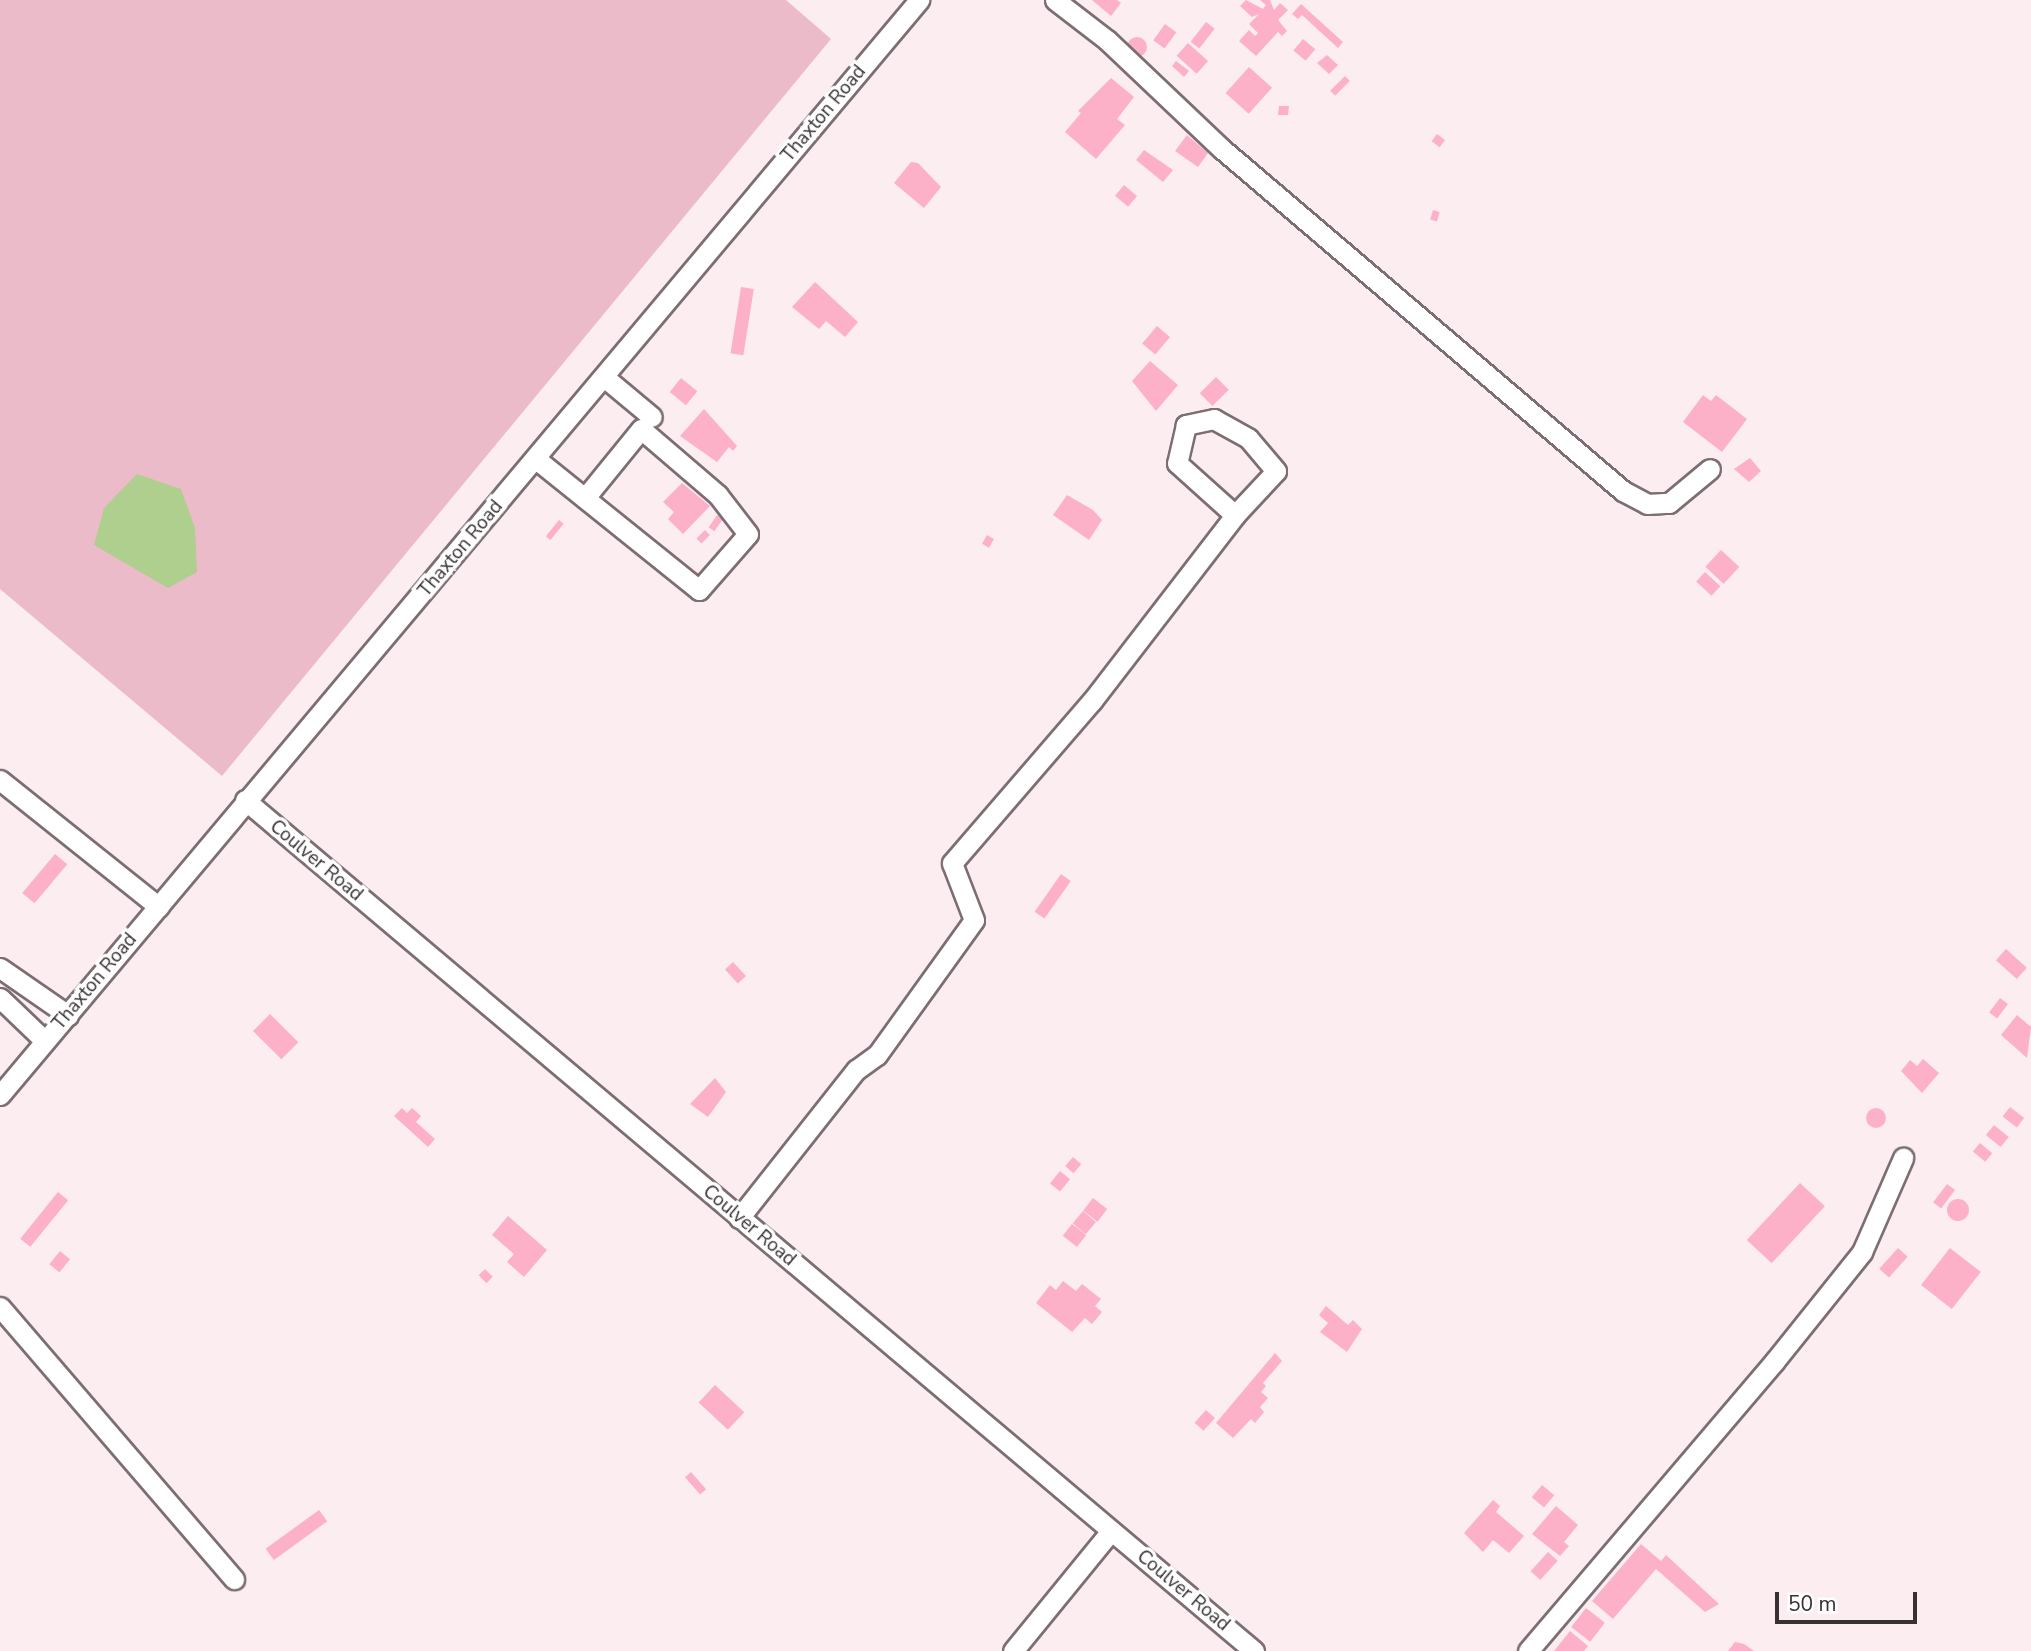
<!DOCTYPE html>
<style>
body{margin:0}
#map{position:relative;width:2031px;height:1651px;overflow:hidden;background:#fcedf1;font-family:"Nunito Sans",sans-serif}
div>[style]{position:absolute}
.green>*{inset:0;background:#ebbbc9}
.water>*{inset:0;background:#aecf8e}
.building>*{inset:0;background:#fdb1c8;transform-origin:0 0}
.round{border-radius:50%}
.roads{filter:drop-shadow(2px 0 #7c6e72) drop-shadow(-2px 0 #7c6e72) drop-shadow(0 2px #7c6e72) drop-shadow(0 -2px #7c6e72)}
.minor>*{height:19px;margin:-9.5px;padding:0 9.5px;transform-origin:9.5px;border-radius:9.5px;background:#fff}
span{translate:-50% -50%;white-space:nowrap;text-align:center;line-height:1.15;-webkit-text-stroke:7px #fff;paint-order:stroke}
.street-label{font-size:19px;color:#383133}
.scale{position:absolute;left:1775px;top:1592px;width:142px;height:32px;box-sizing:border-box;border:4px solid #383133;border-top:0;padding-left:9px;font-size:21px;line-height:24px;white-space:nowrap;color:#383133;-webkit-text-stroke:5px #fff;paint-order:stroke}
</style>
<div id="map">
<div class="green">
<div style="clip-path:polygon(0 0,786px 0,831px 39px,222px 776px,0 589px)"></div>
</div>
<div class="water">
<div style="clip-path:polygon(137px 474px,181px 489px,195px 528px,197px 572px,168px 588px,94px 545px,104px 508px)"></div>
</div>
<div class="building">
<div style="clip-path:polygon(1092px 0,1117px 0,1121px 3px,1111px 16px)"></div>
<div style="clip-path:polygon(1246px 0,1263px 9px,1266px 5px,1260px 0,1270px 0,1274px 10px,1280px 3px,1288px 10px,1278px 20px,1287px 31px,1282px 36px,1278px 32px,1256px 56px,1239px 41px,1249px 30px,1255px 36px,1258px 33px,1249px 24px,1259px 14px,1252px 17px,1240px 6px)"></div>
<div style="clip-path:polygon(1301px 4px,1343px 42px,1338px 48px,1302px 15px,1298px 19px,1292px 14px)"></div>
<div style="left:1206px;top:22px;width:11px;height:25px;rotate:38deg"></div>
<div style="left:1165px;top:24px;width:14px;height:20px;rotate:36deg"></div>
<div class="round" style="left:1127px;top:37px;width:20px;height:20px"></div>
<div style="left:1303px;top:39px;width:16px;height:15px;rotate:40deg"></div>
<div style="left:1188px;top:43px;width:27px;height:17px;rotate:42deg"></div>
<div style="clip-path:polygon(1327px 55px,1338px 65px,1329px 74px,1317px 63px)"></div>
<div style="clip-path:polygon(1176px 61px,1189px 71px,1184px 77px,1172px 66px)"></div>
<div style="left:1249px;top:67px;width:31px;height:35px;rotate:42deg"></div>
<div style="left:1345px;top:76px;width:7px;height:21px;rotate:45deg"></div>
<div style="clip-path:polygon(1111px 78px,1134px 97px,1117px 119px,1125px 125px,1096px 159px,1065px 132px,1081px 113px,1078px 111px)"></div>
<div style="clip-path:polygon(1279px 106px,1289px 106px,1288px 115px,1278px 115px)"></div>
<div style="left:1437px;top:134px;width:10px;height:9px;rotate:37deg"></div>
<div style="clip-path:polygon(1187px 135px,1208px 153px,1198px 167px,1175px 151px)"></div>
<div style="clip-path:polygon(1144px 150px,1173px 170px,1163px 182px,1136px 160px)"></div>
<div style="clip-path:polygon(911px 162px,918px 163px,941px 187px,924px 208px,894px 183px)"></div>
<div style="left:1124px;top:185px;width:17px;height:14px;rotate:40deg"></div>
<div style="left:1433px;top:210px;width:7px;height:10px;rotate:16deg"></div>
<div style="clip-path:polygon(815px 282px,858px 322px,845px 337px,826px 321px,819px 329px,792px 307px)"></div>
<div style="left:741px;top:287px;width:13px;height:67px;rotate:9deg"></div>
<div style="left:1157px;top:326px;width:17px;height:23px;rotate:40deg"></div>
<div style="clip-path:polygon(1150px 361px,1178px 385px,1156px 411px,1132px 381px)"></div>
<div style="left:1216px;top:377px;width:18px;height:23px;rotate:45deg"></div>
<div style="left:681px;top:378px;width:21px;height:18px;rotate:39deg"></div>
<div style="clip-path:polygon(1703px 395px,1711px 401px,1716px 395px,1747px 419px,1722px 452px,1683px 422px)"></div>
<div style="clip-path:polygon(704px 409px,737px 446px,733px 451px,729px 447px,717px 462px,680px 436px)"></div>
<div style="clip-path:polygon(1750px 458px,1761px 471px,1749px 482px,1734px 469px)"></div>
<div style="clip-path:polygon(682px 483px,710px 506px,683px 534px,668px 519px,674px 512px,663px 502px)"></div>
<div style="clip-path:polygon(1067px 495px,1093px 510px,1102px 520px,1089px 540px,1053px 515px)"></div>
<div style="left:717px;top:515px;width:7px;height:15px;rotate:34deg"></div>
<div style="left:559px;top:520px;width:6px;height:21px;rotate:39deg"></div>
<div style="left:705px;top:530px;width:7px;height:12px;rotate:45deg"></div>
<div style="left:987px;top:535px;width:8px;height:10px;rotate:30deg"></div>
<div style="left:1721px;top:550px;width:25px;height:23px;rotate:43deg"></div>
<div style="left:1705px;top:572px;width:21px;height:13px;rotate:43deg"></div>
<div style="left:55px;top:854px;width:16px;height:51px;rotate:40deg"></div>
<div style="left:1061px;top:874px;width:12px;height:46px;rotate:35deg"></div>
<div style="left:2006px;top:949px;width:28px;height:15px;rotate:42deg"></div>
<div style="left:733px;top:962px;width:19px;height:11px;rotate:47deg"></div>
<div style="left:2000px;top:998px;width:10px;height:18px;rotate:37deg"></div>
<div style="left:270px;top:1014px;width:40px;height:24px;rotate:45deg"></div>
<div style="clip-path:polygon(2017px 1015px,2031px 1027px,2027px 1058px,2001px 1035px)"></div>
<div style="clip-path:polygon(1923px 1059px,1939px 1073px,1922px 1093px,1901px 1071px,1910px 1060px,1917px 1066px)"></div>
<div style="clip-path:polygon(715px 1078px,726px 1092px,708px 1117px,690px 1104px)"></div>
<div style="left:2010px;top:1107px;width:18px;height:12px;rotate:38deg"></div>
<div style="clip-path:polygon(402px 1108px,407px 1113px,412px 1108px,421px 1116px,416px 1122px,435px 1139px,428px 1147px,394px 1116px)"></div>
<div class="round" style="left:1866px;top:1108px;width:20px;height:20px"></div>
<div style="left:1994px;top:1125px;width:19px;height:13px;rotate:39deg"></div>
<div style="left:1980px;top:1143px;width:16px;height:11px;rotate:40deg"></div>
<div style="left:1073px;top:1157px;width:11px;height:12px;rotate:41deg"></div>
<div style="left:1060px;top:1171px;width:13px;height:16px;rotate:39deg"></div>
<div style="left:1800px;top:1183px;width:34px;height:78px;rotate:43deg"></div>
<div style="left:1947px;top:1184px;width:10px;height:23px;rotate:37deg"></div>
<div style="left:58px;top:1192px;width:13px;height:60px;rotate:39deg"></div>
<div style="left:1093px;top:1198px;width:18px;height:16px;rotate:38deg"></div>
<div class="round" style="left:1947px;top:1199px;width:22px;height:22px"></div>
<div style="left:1083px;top:1211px;width:17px;height:16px;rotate:40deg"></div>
<div style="clip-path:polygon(508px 1216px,547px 1250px,524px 1277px,507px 1262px,514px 1254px,492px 1235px)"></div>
<div style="left:1072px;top:1224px;width:18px;height:15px;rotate:38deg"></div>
<div style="left:1898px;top:1248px;width:13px;height:28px;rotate:42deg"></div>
<div style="left:1950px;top:1248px;width:39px;height:47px;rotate:38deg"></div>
<div style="left:60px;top:1251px;width:13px;height:17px;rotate:39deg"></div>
<div style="left:485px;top:1269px;width:11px;height:9px;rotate:45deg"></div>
<div style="clip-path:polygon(1063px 1281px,1076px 1291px,1082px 1284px,1101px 1299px,1095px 1306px,1102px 1312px,1092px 1324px,1085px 1318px,1072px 1332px,1036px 1303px,1050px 1285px,1056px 1290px)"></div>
<div style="clip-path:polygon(1326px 1306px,1348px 1325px,1353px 1320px,1362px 1329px,1347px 1352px,1320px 1332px,1328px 1323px,1319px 1315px)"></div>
<div style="clip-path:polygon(1275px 1353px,1282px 1361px,1263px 1383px,1266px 1386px,1261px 1392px,1268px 1398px,1260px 1407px,1264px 1412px,1255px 1423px,1251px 1419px,1233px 1438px,1216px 1423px)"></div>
<div style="left:715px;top:1385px;width:40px;height:24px;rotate:43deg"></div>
<div style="left:1206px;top:1410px;width:12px;height:17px;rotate:42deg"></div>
<div style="left:691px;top:1472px;width:23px;height:8px;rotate:49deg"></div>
<div style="left:1542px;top:1485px;width:16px;height:16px;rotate:40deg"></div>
<div style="clip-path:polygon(1493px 1500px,1500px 1506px,1496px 1512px,1524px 1536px,1509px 1553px,1493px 1540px,1483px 1552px,1464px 1533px)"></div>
<div style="clip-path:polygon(1556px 1506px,1578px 1525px,1564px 1542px,1569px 1546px,1560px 1556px,1532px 1534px)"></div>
<div style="left:319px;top:1510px;width:14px;height:66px;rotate:54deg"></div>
<div style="clip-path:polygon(1641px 1544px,1661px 1561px,1666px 1555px,1719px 1604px,1705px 1612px,1656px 1569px,1613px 1619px,1592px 1601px)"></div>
<div style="left:1548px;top:1552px;width:13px;height:26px;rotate:42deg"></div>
<div style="left:1586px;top:1608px;width:24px;height:24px;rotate:38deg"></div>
<div style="clip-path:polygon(1570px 1631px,1588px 1646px,1584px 1651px,1554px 1651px)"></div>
<div style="clip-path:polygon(1735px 1642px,1744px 1644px,1754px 1651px,1728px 1651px)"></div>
</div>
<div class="roads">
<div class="minor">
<div style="left:1055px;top:0;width:66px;rotate:37.6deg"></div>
<div style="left:1107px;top:40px;width:158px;rotate:43.5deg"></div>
<div style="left:1222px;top:149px;width:527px;rotate:40.46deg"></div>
<div style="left:1623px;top:491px;width:27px;rotate:28deg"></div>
<div style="left:1647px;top:504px;width:22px;rotate:-3deg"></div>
<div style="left:1669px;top:503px;width:53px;rotate:-39.7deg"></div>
<div style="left:604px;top:377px;width:62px;rotate:39.8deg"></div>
<div style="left:536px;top:459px;width:209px;rotate:38.8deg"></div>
<div style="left:699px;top:590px;width:74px;rotate:-48.8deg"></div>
<div style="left:748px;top:534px;width:49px;rotate:-127.6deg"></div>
<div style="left:718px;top:495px;width:101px;rotate:-139.4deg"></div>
<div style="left:641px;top:429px;width:89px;rotate:129.1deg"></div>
<div style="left:0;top:780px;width:203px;rotate:38.6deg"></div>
<div style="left:245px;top:800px;width:1320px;rotate:40.14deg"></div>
<div style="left:0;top:968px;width:83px;rotate:34.7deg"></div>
<div style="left:0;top:998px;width:62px;rotate:43.7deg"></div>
<div style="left:0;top:1095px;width:1430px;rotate:-49.99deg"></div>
<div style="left:739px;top:1218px;width:189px;rotate:-51.7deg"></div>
<div style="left:856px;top:1070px;width:26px;rotate:-36deg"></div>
<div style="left:877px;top:1055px;width:166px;rotate:-54.3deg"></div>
<div style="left:974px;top:920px;width:61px;rotate:-111.1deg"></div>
<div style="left:952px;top:863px;width:214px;rotate:-49.2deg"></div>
<div style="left:1092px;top:701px;width:235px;rotate:-52.4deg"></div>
<div style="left:1235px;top:515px;width:60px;rotate:-47deg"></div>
<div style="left:1276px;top:471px;width:43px;rotate:-130.3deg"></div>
<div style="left:1248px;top:438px;width:39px;rotate:-151deg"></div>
<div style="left:1214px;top:419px;width:29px;rotate:168deg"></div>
<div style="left:1186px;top:425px;width:39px;rotate:103deg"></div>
<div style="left:1177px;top:463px;width:78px;rotate:41.9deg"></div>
<div style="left:0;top:1307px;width:359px;rotate:49.3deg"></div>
<div style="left:1013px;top:1651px;width:155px;rotate:-50.8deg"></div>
<div style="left:1528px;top:1651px;width:380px;rotate:-49.6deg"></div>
<div style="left:1774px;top:1362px;width:141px;rotate:-51.3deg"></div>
<div style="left:1862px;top:1252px;width:103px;rotate:-66.4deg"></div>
</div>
</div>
<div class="street-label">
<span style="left:824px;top:114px;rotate:-50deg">Thaxton Road</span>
<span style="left:461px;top:549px;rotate:-50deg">Thaxton Road</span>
<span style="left:316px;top:861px;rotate:40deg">Coulver Road</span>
<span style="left:95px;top:982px;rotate:-50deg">Thaxton Road</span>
<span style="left:749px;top:1226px;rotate:40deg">Coulver Road</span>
<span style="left:1183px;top:1591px;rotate:40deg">Coulver Road</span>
</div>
<div class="scale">50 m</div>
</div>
